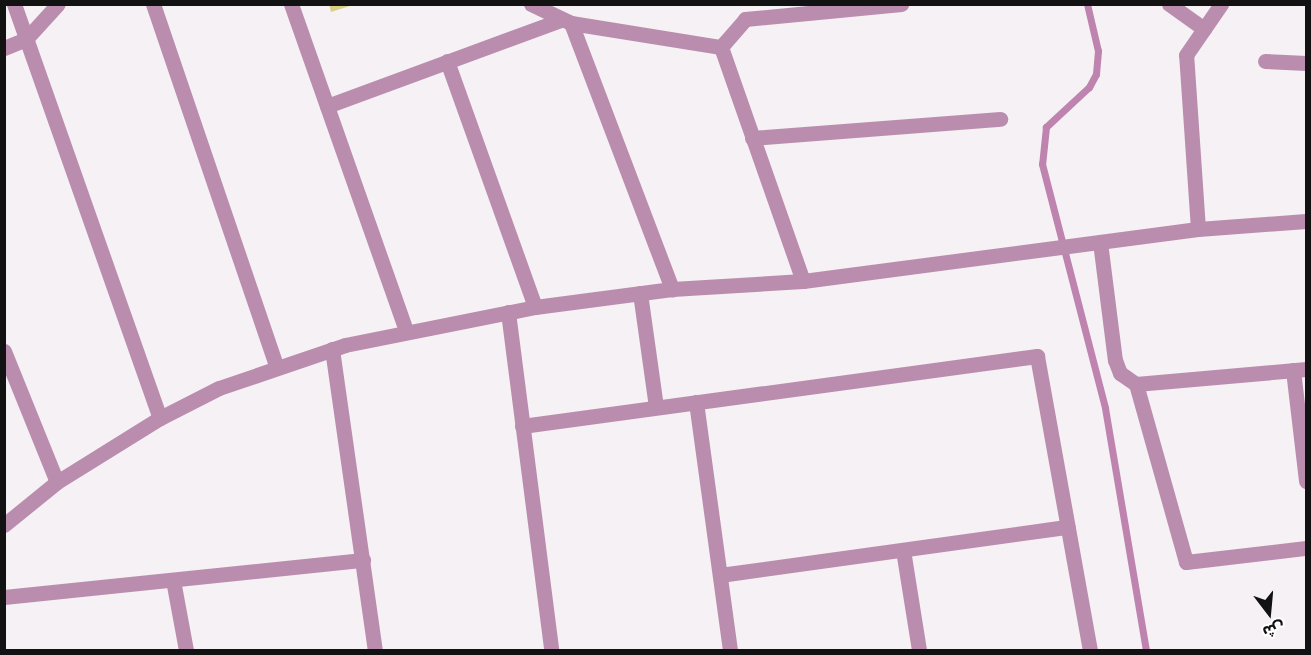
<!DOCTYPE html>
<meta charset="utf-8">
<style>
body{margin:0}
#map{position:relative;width:1311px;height:655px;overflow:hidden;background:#f5f1f4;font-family:Merriweather,"Noto Sans Arabic",serif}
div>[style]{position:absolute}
.stream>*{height:7px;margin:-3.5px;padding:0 3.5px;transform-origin:3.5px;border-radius:3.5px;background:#be83af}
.building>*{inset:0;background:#d9d087}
.minor>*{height:15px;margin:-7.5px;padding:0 7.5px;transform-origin:7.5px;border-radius:7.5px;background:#ba8dae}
span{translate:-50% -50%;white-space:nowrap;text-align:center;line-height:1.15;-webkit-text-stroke:6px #fff;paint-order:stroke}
.frame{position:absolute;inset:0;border:6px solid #131213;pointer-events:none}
.north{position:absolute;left:1239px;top:583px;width:60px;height:60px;-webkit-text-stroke:4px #fff;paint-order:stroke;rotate:164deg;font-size:16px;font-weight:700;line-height:24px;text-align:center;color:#131213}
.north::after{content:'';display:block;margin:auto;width:21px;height:27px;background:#131213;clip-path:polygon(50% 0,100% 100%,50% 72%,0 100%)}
</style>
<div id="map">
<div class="stream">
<div style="left:1087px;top:4px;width:48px;rotate:76.8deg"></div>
<div style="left:1098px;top:51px;width:23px;rotate:95deg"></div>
<div style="left:1096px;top:74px;width:15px;rotate:118deg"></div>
<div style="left:1089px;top:87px;width:59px;rotate:137.1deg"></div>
<div style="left:1046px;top:127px;width:37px;rotate:96deg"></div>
<div style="left:1042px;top:164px;width:252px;rotate:75.5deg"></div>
<div style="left:1105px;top:408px;width:245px;rotate:80.4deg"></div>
</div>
<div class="building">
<div style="clip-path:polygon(329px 4px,353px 4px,353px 5px,331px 12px)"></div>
</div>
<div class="minor">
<div style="left:14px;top:4px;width:439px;rotate:70.6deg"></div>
<div style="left:153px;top:4px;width:381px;rotate:71.2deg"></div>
<div style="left:291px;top:4px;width:347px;rotate:70.6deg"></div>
<div style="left:531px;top:4px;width:44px;rotate:25.4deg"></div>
<div style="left:571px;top:23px;width:152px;rotate:9.1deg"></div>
<div style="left:721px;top:47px;width:248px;rotate:70.7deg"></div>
<div style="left:1169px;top:4px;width:43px;rotate:35.5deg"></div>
<div style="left:571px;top:23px;width:285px;rotate:69.2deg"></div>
<div style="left:721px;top:47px;width:37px;rotate:-49deg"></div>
<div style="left:745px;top:19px;width:157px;rotate:-5.5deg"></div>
<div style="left:4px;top:48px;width:24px;rotate:-22deg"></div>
<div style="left:26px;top:39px;width:47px;rotate:-47.6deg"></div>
<div style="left:447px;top:61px;width:261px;rotate:70.3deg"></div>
<div style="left:1265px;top:61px;width:41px;rotate:2.8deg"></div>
<div style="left:327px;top:106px;width:249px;rotate:-20.2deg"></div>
<div style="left:752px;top:138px;width:249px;rotate:-4.4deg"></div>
<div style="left:1198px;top:229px;width:174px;rotate:-93.9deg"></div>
<div style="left:1186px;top:55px;width:62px;rotate:-55.5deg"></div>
<div style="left:1100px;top:242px;width:119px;rotate:82.8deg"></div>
<div style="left:1115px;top:360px;width:14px;rotate:69deg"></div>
<div style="left:1120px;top:373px;width:19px;rotate:35deg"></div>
<div style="left:1136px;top:384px;width:171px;rotate:-5deg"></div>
<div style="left:640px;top:293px;width:115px;rotate:82deg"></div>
<div style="left:508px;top:312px;width:341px;rotate:82.7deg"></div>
<div style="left:332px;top:349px;width:304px;rotate:81.9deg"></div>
<div style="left:4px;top:351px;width:141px;rotate:68deg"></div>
<div style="left:1293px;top:370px;width:112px;rotate:83.3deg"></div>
<div style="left:1136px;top:384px;width:185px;rotate:74.3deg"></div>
<div style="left:1186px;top:562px;width:121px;rotate:-6.7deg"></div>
<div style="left:696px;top:402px;width:250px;rotate:82.2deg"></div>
<div style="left:522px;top:426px;width:520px;rotate:-7.74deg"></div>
<div style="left:1037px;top:356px;width:299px;rotate:79.8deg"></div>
<div style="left:4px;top:525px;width:68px;rotate:-39.1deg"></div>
<div style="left:57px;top:482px;width:121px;rotate:-31.9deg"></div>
<div style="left:160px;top:418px;width:66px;rotate:-27deg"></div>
<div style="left:219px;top:388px;width:133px;rotate:-18.8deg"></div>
<div style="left:345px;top:345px;width:194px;rotate:-11.3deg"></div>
<div style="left:535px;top:307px;width:138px;rotate:-7.5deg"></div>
<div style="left:672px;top:289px;width:131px;rotate:-3.5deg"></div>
<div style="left:803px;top:281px;width:398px;rotate:-7.5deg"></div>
<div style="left:1198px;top:229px;width:108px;rotate:-4.2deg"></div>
<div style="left:903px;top:550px;width:101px;rotate:80.9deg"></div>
<div style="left:720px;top:575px;width:351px;rotate:-7.9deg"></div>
<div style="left:173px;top:580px;width:71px;rotate:79.5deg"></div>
<div style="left:4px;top:597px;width:361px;rotate:-5.9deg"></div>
</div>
<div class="frame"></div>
<div class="north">ش</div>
</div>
